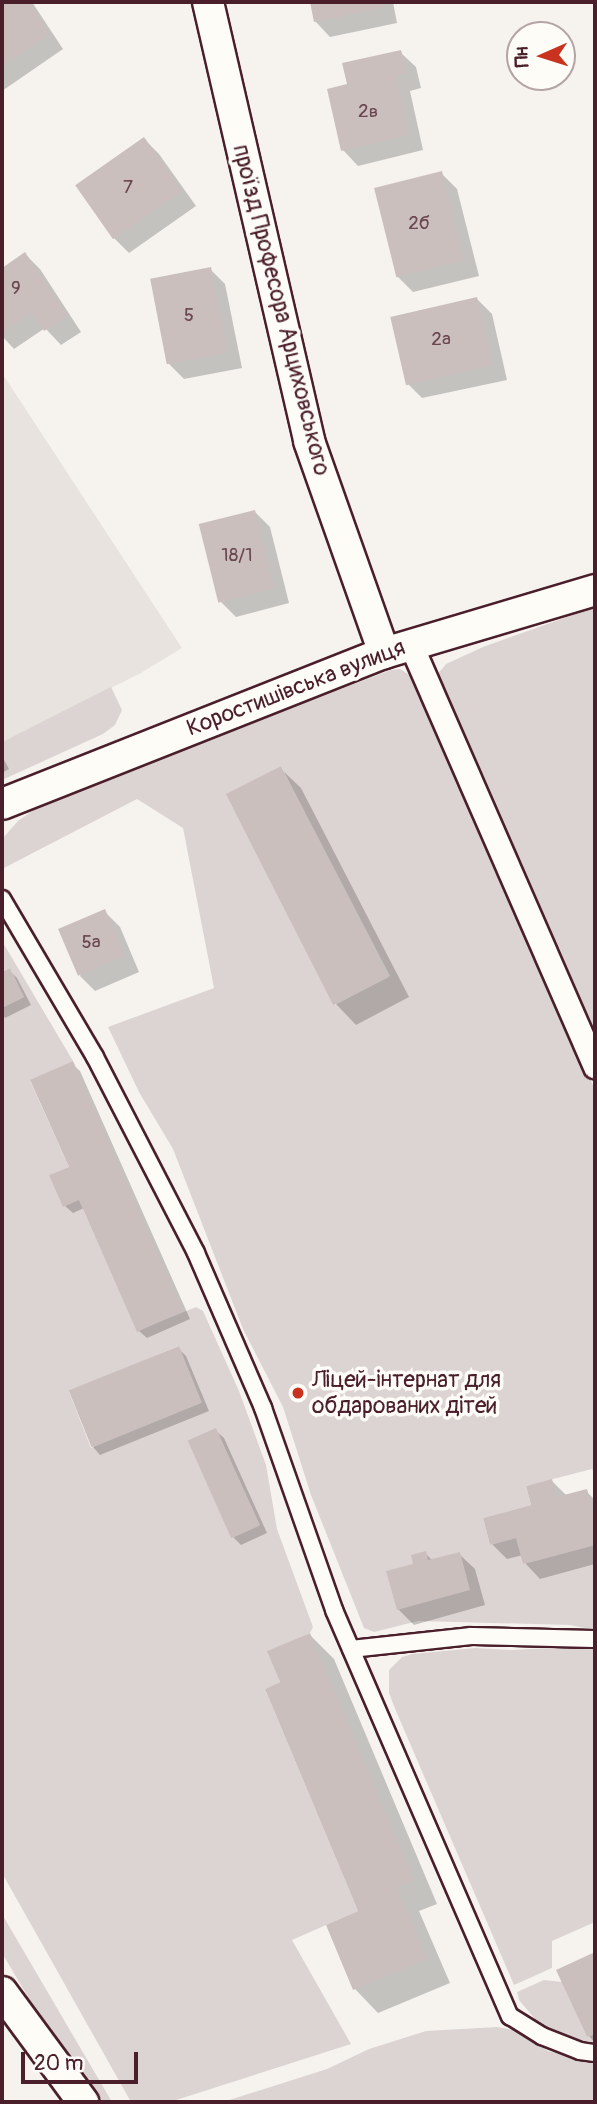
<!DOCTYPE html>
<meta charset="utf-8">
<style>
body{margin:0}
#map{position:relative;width:597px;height:2104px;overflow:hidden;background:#f6f3ef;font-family:Pangolin,sans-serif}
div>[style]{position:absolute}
.built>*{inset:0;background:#e9e3e0}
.green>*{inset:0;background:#dcd4d2}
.shadow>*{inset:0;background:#0003}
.building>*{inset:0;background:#cbbfbe;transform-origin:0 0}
.roads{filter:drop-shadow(2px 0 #4a1f2b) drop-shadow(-2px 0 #4a1f2b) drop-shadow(0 2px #4a1f2b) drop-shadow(0 -2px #4a1f2b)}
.service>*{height:16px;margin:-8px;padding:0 8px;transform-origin:8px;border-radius:8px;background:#fdfcf7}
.pedestrian>*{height:23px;margin:-11.5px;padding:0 11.5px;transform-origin:11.5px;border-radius:11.5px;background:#fdfcf7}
.minor>*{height:30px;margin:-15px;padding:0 15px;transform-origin:15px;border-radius:15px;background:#fdfcf7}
.dots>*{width:19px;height:19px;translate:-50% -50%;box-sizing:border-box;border:4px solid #fdfcf7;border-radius:50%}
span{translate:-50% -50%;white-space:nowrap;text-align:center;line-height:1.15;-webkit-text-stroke:7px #fdfcf7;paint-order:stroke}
.number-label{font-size:19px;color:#6a4750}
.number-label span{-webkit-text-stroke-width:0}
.street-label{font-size:23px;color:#4a1f2b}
.poi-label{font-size:23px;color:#4a1f2b}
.left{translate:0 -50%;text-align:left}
.frame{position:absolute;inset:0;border:4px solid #4a1f2b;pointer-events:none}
.north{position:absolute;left:506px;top:21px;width:70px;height:70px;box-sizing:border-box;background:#fdfcf7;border:2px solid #b5a4a5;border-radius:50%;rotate:267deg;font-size:19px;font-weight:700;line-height:28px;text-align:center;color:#4a1f2b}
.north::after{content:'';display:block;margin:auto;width:24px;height:32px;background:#c8321e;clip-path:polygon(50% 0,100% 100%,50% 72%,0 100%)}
.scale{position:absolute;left:21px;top:2052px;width:117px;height:32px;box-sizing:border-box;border:4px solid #4a1f2b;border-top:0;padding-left:9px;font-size:21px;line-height:24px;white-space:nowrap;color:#4a1f2b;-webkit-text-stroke:5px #fdfcf7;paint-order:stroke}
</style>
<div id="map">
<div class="built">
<div style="clip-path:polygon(2px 373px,182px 648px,141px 673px,2px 742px)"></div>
</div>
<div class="green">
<div style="clip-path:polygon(595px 607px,595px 1042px,437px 685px,437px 675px,446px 664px,483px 647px)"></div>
<div style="clip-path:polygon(evenodd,400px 669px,416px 679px,595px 1090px,595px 1476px,592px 1469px,526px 1486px,531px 1505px,483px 1518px,490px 1545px,516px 1538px,524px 1564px,595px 1545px,595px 1630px,570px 1625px,418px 1621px,374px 1632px,364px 1628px,311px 1495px,283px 1407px,243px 1329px,173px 1149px,139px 1092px,108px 1027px,214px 988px,183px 828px,137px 799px,2px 869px,2px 839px,18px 821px,35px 809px,253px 722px,391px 670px,400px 669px,281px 766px,390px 976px,335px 1005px,226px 795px,281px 766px)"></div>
<div style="clip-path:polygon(111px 687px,122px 710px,115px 725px,103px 734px,2px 780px,2px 742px)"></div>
<div style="clip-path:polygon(evenodd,2px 941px,73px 1061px,30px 1081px,69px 1167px,49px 1175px,79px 1200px,137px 1331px,196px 1307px,203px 1311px,239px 1391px,266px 1465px,277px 1529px,313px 1627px,310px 1633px,268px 1651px,280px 1682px,265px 1689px,358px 1911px,292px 1940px,351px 2044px,170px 2102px,131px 2102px,2px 1873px,2px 1008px,24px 997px,10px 968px,2px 972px,2px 941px,178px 1346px,201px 1403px,91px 1448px,69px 1392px,178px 1346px,2px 941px,216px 1429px,260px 1525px,232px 1538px,216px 1429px)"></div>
<div style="clip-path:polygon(594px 1646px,595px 1922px,552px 1941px,552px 1968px,514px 1985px,396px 1711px,389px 1693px,389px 1670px,402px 1657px,412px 1654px,475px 1648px,510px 1650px)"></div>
<div style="clip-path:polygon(2px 1914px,112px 2102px,100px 2102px,67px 2063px,2px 1953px)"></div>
<div style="clip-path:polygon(544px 1980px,562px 1982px,587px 2037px,595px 2034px,595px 2043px,571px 2040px,535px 2019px,519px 2000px,517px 1992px)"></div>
<div style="clip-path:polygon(497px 2027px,520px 2031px,548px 2051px,595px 2063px,595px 2102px,223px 2102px,327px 2069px,369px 2049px,426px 2031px)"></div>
</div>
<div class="shadow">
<div style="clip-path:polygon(2px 2px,32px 2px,63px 49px,2px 91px)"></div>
<div style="clip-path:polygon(311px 2px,393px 2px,397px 23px,330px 37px,315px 21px)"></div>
<div style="clip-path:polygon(400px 52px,416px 67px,421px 88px,410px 91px,423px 150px,358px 166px,343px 150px,349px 86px)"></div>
<div style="clip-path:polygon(144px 139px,159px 154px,196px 206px,129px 253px,114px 238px,77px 186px)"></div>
<div style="clip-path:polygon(441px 173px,457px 189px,479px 276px,413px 292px,398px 277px,376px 190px)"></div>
<div style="clip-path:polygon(25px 254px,40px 269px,81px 332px,61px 345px,45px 328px,14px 349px,2px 336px,2px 270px)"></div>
<div style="clip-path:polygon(210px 269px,225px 284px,242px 368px,184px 379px,169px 364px)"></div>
<div style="clip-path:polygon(477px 299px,492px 314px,507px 380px,422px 398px,407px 383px)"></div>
<div style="clip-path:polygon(255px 512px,270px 527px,289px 603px,236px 617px,221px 602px)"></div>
<div style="clip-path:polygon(2px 756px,9px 769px,2px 773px)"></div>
<div style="clip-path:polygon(280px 768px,301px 788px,409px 997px,356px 1025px,336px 1004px,228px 795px)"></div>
<div style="clip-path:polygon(104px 911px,120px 927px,139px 972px,95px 991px,80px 976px)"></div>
<div style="clip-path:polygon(9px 970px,17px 978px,31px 1005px,5px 1018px,2px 1014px,2px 974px)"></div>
<div style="clip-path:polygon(72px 1064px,80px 1071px,190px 1319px,147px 1338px,139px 1331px,84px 1208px,73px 1213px,65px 1206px,71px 1167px)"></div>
<div style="clip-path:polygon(178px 1348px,186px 1356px,209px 1411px,100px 1455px,93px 1447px)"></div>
<div style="clip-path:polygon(216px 1431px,224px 1438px,267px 1533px,241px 1545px,233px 1537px)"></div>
<div style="clip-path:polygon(552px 1481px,567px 1496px,586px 1491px,595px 1500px,595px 1564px,540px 1579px,525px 1563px,523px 1555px,507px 1559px,492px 1544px,533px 1506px)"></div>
<div style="clip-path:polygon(425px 1553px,433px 1561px,459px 1554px,475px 1569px,485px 1605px,414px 1625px,398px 1609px,415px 1565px)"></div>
<div style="clip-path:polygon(310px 1635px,334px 1659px,437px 1904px,419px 1911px,450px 1983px,378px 2013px,355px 1989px,328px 1926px,360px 1912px,282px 1683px)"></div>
<div style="clip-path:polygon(595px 1954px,595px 2043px,589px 2036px,559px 1971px)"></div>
</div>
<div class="building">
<div style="clip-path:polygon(2px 2px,28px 2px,49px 34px,2px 66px)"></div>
<div style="clip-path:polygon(310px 2px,382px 2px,383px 8px,314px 22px)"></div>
<div style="clip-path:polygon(401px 50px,407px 73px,396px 76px,409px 135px,341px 151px,327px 89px,347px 84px,342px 63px)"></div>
<div style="left:144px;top:137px;width:66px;height:84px;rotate:55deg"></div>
<div style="left:442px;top:171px;width:92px;height:70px;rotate:76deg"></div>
<div style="clip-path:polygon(25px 252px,67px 316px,44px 331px,32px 312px,2px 332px,2px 268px)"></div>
<div style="left:211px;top:267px;width:87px;height:62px;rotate:79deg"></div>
<div style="left:477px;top:297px;width:70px;height:89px;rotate:77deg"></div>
<div style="left:255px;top:510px;width:81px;height:58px;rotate:76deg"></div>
<div style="left:281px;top:766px;width:237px;height:62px;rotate:63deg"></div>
<div style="left:105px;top:909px;width:51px;height:51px;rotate:67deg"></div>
<div style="clip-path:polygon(10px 968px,24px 997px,2px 1008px,2px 972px)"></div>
<div style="clip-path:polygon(73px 1061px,183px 1311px,137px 1332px,79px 1200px,63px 1207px,49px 1175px,69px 1167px,30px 1080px)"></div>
<div style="left:179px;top:1346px;width:61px;height:119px;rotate:68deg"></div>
<div style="left:216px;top:1428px;width:107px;height:31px;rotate:66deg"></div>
<div style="clip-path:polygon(552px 1479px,556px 1497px,587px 1489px,595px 1520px,595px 1545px,523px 1564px,516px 1538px,490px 1545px,483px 1518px,531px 1505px,526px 1486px)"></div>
<div style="clip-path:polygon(426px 1551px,428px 1560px,460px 1552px,470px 1590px,397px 1610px,386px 1571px,413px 1564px,411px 1555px)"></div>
<div style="clip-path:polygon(310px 1633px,414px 1880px,397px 1887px,427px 1959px,353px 1990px,326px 1925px,358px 1911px,265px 1689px,280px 1682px,267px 1651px)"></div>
<div style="clip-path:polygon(595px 1952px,595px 2034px,587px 2037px,556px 1970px)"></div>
</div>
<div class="roads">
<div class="service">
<div style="left:2px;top:899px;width:183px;rotate:59.5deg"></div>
<div style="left:95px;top:1057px;width:220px;rotate:62.7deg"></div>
<div style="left:196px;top:1253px;width:169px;rotate:66.6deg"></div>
<div style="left:263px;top:1408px;width:214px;rotate:70.6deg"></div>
<div style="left:334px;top:1610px;width:443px;rotate:66.6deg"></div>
<div style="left:510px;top:2016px;width:38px;rotate:32deg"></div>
<div style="left:542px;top:2036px;width:41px;rotate:21.5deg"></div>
<div style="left:580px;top:2051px;width:15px;rotate:8deg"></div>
<div style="left:351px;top:1649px;width:121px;rotate:-6.2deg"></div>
<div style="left:471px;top:1636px;width:124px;rotate:1.4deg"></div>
</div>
<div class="pedestrian">
<div style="left:410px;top:643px;width:462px;rotate:66.4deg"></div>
</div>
<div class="minor">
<div style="left:208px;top:2px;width:450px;rotate:77deg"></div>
<div style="left:309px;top:441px;width:225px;rotate:70.5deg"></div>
<div style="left:2px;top:804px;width:411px;rotate:-21.6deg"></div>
<div style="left:384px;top:653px;width:220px;rotate:-16.6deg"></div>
<div style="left:2px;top:1992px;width:137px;rotate:53.6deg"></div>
</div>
</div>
<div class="dots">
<div style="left:298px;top:1393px;background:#c8321e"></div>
</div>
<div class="number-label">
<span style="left:368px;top:112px">2в</span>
<span style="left:128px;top:188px">7</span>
<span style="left:419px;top:224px">2б</span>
<span style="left:16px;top:289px">9</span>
<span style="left:189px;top:316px">5</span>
<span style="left:441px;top:340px">2а</span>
<span style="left:237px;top:556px">18/1</span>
<span style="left:91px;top:943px">5а</span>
</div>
<div class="street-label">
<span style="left:281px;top:310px;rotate:76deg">проїзд Професора Арциховського</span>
<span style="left:296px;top:688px;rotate:-21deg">Коростишівська вулиця</span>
</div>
<div class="poi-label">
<span class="left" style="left:312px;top:1393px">Ліцей-інтернат для<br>обдарованих дітей</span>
</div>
<div class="frame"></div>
<div class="north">Пн</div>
<div class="scale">20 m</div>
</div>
